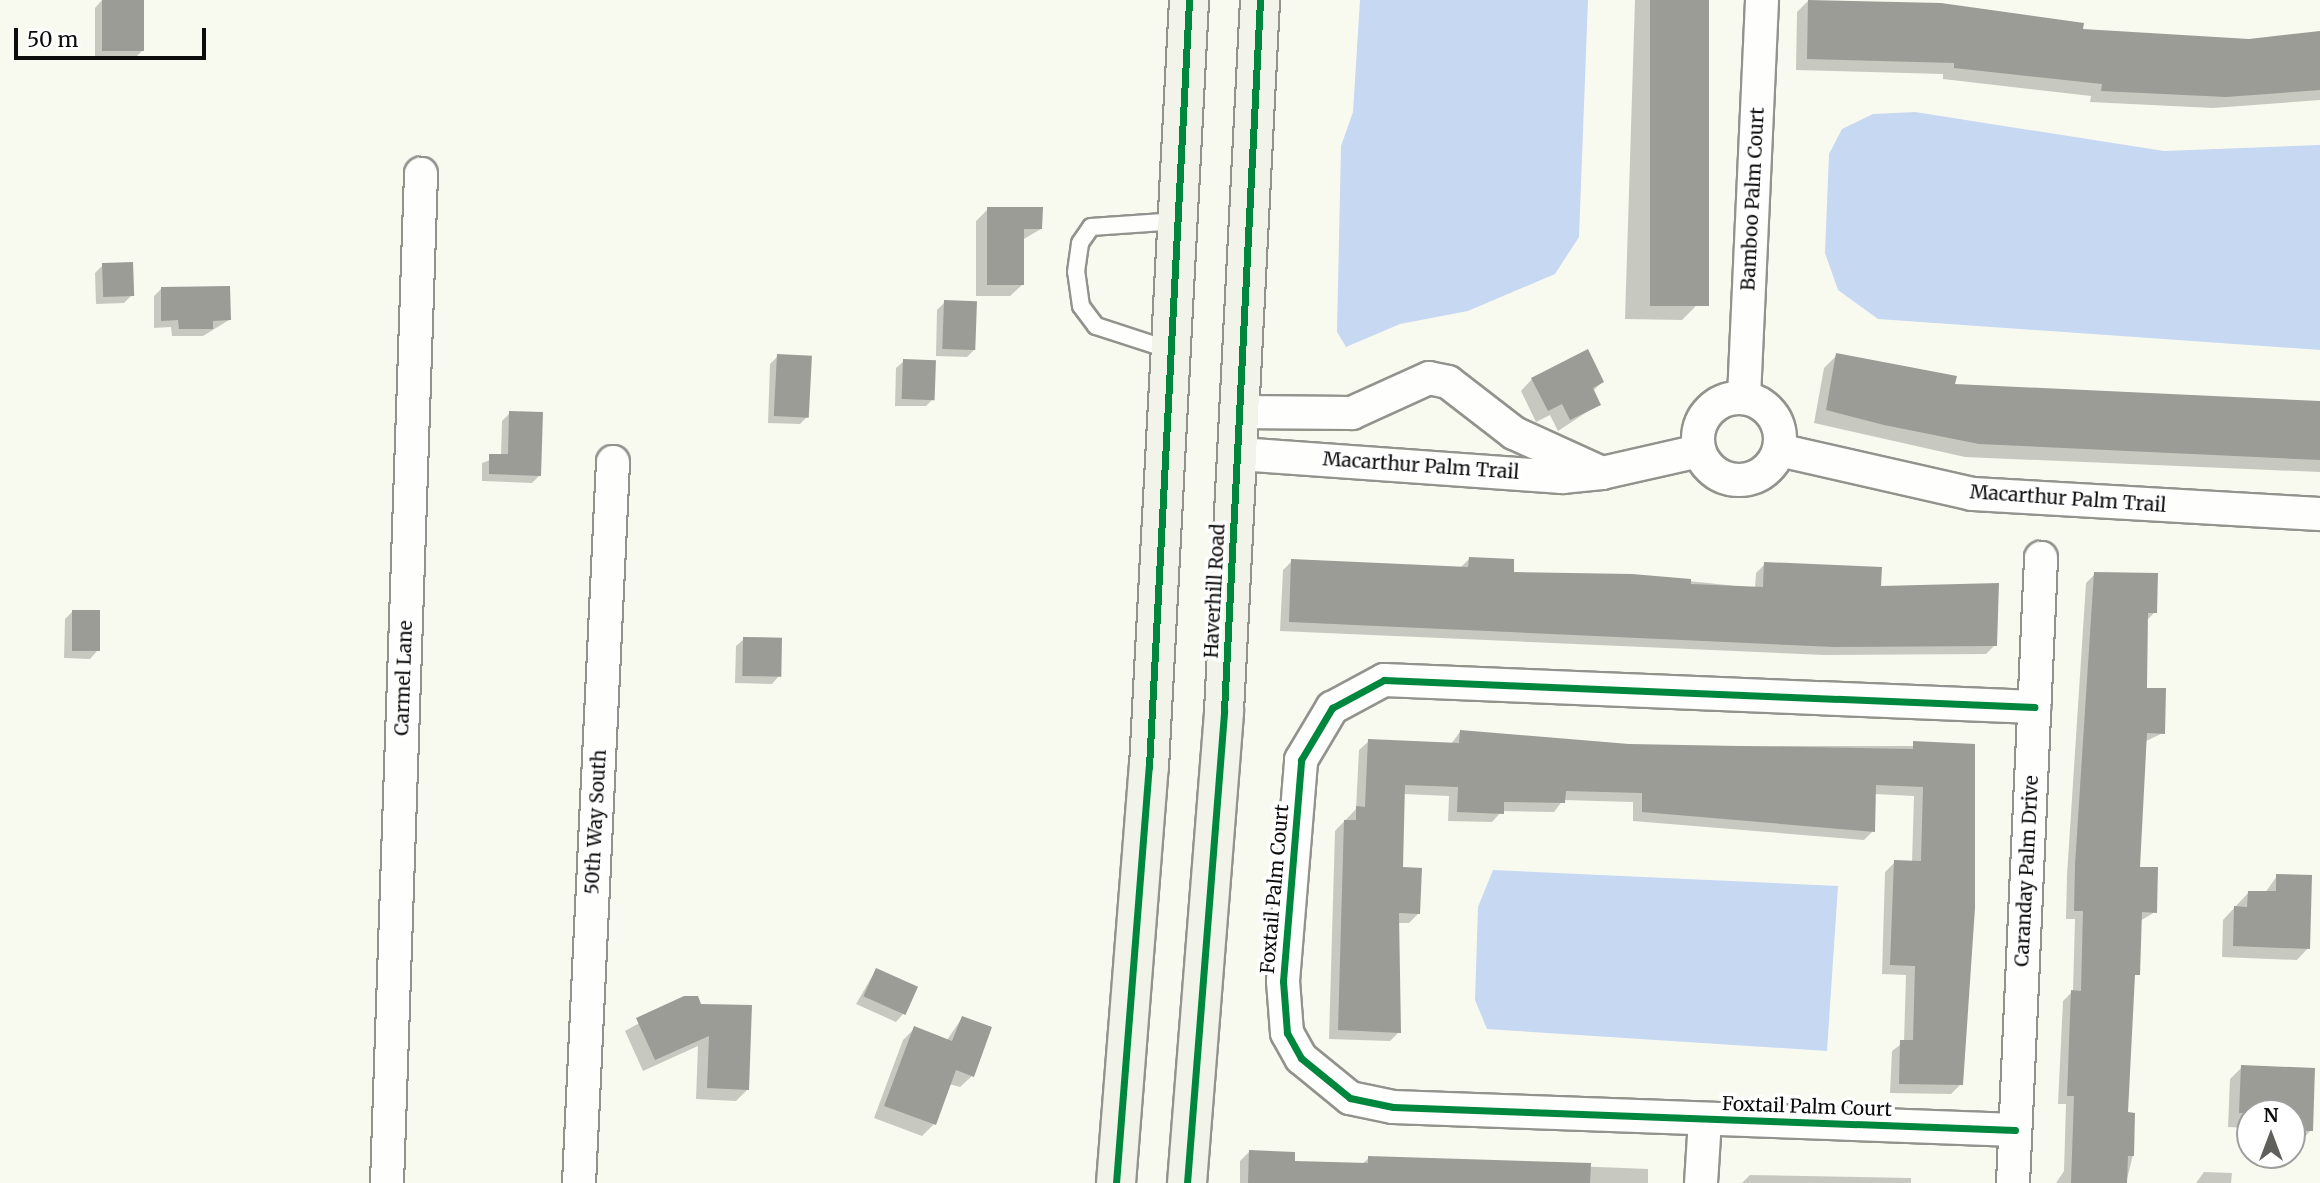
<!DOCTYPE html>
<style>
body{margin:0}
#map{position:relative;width:2320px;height:1183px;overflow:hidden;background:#f9faef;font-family:Merriweather,serif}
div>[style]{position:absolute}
.water>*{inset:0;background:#c7d8f2}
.shadow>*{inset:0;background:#0003}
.building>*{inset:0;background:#9c9c96;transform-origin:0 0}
.roads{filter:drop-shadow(2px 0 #93938e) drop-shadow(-2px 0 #93938e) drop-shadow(0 2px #93938e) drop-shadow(0 -2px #93938e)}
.lane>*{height:16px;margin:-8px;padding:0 8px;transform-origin:8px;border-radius:8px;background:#fefefd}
.street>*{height:32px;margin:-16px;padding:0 16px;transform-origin:16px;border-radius:16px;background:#fefefd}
.street>.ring{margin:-16px;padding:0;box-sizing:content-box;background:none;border:32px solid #fefefd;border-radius:50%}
.secondary>*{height:38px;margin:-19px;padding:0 19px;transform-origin:19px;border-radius:19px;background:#f2f4e9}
.cycleway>*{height:7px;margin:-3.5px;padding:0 3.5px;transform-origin:3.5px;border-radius:3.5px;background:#00873e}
span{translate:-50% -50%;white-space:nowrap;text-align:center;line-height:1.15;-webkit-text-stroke:7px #fff;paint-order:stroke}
.street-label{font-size:19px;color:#0c0c0c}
.north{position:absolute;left:2236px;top:1099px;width:70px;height:70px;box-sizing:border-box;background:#fff;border:2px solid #9e9e9e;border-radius:50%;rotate:0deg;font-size:19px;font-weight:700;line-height:28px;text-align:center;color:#0c0c0c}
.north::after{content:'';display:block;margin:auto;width:24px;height:32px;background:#5f5f5b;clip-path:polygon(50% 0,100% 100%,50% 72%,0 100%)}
.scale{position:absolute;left:14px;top:28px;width:192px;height:32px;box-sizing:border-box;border:4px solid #0c0c0c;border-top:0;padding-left:9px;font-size:21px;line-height:24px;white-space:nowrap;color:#0c0c0c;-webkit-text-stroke:5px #fff;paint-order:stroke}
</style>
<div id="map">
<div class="water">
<div style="clip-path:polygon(1360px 0,1588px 0,1579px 237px,1555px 274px,1468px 311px,1400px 324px,1346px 347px,1337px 332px,1341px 146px,1353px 112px)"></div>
<div style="clip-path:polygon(1915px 112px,2164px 151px,2320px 145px,2320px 350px,1878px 319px,1838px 290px,1825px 253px,1829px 154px,1842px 129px,1873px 114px)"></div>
<div style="clip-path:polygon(1493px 870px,1838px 886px,1827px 1051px,1487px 1029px,1475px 1000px,1478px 907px)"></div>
</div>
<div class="shadow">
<div style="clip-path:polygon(102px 0,143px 0,143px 50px,135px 58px,95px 58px,95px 8px)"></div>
<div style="clip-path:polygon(1635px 0,1707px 0,1695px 307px,1682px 320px,1625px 319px)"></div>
<div style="clip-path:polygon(1809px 0,2081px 31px,2249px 40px,2320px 35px,2320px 100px,2213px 108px,2090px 102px,2091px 96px,1943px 79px,1943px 74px,1796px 70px,1797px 12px)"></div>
<div style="clip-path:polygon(988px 209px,1041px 229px,1022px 240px,1022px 285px,1010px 296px,976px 296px,976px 221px)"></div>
<div style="clip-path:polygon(103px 265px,132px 295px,124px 303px,96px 304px,95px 273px)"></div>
<div style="clip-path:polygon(161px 289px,229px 320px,203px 336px,172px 336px,171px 327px,154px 328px,154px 296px)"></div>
<div style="clip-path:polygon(945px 302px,974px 350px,967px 357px,936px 356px,937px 310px)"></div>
<div style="clip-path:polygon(1837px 355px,1953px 386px,2320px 403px,2320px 472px,1965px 457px,1814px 423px,1824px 368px)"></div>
<div style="clip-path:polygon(778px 356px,808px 416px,800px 424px,768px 423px,770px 364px)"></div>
<div style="clip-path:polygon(904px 361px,933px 399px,926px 406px,895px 406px,896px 368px)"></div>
<div style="clip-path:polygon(1532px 379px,1602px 382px,1593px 391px,1599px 404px,1558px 431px,1550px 415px,1536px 422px,1521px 391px)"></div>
<div style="clip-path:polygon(510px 413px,540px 475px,532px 483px,482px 481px,482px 463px,501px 456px,502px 421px)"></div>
<div style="clip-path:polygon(1469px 559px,1512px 574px,1632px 575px,1755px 588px,1756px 573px,1765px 564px,1880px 588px,1995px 645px,1986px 654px,1824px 655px,1280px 631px,1283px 570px,1292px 561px,1460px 568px)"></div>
<div style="clip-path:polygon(2095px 574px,2155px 612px,2146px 621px,2145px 690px,2163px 733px,2144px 742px,2138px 868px,2155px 912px,2140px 921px,2133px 980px,2126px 1114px,2133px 1155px,2126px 1183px,2056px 1183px,2064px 1171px,2066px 1104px,2058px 1104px,2063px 1001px,2073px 991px,2075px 919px,2066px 919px,2067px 875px,2086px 583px)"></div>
<div style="clip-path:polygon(73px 611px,97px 651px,90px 659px,64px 658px,65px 619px)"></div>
<div style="clip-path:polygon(744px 639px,779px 676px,772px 684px,735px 683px,736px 646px)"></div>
<div style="clip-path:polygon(1460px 732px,1629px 746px,1974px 746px,1961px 1084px,1951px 1094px,1890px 1093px,1892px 1051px,1904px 1042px,1906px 975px,1882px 974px,1885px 872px,1895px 862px,1912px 862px,1914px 796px,1874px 794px,1873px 831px,1864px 840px,1633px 821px,1633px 802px,1563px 800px,1554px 812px,1502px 811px,1492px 822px,1448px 821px,1449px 796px,1403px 794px,1401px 869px,1419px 913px,1409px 923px,1397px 923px,1399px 1032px,1390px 1041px,1329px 1039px,1335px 831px,1356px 809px,1359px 750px,1369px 741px,1451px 744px)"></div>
<div style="clip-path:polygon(2277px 876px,2308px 948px,2297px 960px,2222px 957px,2223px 920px,2249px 892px,2265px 893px)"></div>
<div style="clip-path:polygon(876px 970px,903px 1014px,896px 1022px,856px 1004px)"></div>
<div style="clip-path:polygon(684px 998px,748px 1089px,736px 1101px,696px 1099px,698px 1046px,643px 1071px,625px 1031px)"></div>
<div style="clip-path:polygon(962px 1018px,972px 1076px,960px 1087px,949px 1084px,934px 1124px,922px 1136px,874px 1118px,903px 1040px,915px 1028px,947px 1040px)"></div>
<div style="clip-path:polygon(2242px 1067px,2311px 1130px,2300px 1142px,2292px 1142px,2292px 1113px,2250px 1113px,2250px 1128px,2228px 1127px,2230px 1079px)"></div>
<div style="clip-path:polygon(1249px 1152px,1293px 1163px,1361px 1165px,1369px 1158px,1648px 1169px,1648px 1183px,1240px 1183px,1240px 1161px)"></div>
<div style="clip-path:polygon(2204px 1172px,2232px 1173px,2231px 1183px,2196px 1183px)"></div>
<div style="clip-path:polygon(1750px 1175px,1911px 1178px,1911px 1183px,1742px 1183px)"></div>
</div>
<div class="building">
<div style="left:102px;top:0;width:42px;height:51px"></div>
<div style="left:1650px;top:0;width:59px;height:306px"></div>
<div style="clip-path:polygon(1808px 0,1941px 3px,2084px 23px,2083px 29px,2249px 39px,2320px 31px,2320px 90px,2226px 97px,2101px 91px,2102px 84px,1954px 68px,1954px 63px,1807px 59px)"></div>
<div style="clip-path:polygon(987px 207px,1043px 207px,1042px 229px,1024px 229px,1024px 285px,987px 285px)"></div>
<div style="left:133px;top:262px;width:34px;height:31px;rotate:88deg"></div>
<div style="clip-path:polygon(230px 286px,231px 320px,213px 321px,213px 329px,179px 329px,178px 320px,161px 321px,161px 287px)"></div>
<div style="left:944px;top:300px;width:33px;height:49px;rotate:2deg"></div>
<div style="clip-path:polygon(1588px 349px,1604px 382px,1593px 388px,1601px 405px,1570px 420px,1562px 404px,1548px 411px,1531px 378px)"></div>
<div style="clip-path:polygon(1836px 353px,1957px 376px,1955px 384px,2320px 401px,2320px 460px,1979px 444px,1884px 425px,1826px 410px)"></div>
<div style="left:777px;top:354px;width:35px;height:62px;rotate:3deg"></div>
<div style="left:903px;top:359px;width:33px;height:40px;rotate:2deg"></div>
<div style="clip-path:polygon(509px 411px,543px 412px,541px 476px,489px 474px,489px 454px,508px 454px)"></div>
<div style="clip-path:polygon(1469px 557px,1514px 559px,1514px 572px,1632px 574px,1691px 579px,1691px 584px,1763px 587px,1764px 562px,1882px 567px,1881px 586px,1999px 583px,1997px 646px,1834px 647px,1289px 622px,1291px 559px,1468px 567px)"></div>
<div style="clip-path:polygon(2094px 572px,2158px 573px,2157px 613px,2148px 613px,2147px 688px,2166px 688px,2165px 734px,2147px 733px,2140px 867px,2158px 867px,2157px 913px,2142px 912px,2140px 975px,2135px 975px,2128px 1112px,2135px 1113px,2134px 1156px,2128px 1156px,2127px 1183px,2071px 1183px,2074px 1096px,2067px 1096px,2071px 990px,2081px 991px,2083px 911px,2074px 911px,2075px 865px)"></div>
<div style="left:72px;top:610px;width:28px;height:41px"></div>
<div style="left:743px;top:637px;width:39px;height:39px;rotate:1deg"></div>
<div style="clip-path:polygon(1460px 730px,1629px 744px,1913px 749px,1913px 741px,1975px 744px,1975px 908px,1963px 1085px,1899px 1084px,1900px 1040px,1913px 1040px,1915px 966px,1890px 965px,1894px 860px,1921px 861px,1923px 787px,1876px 785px,1875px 832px,1642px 812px,1642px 793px,1566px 791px,1565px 803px,1504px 802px,1504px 814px,1457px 812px,1458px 787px,1405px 785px,1403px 867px,1422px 868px,1420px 914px,1399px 913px,1401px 1033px,1338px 1030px,1344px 820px,1356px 820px,1356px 806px,1365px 807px,1368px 739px,1459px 743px)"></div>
<div style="clip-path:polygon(2276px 874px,2312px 875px,2310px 949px,2233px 946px,2234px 906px,2247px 907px,2248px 891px,2276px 891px)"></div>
<div style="left:876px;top:968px;width:46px;height:31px;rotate:24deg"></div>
<div style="clip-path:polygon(684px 996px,698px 996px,701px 1004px,752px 1005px,749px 1090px,707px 1088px,709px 1036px,655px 1060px,636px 1018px)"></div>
<div style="clip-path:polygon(962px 1016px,992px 1027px,974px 1077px,956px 1070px,936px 1125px,884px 1106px,914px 1026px,952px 1041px)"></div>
<div style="clip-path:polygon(2241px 1065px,2315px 1068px,2313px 1131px,2292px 1131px,2292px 1113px,2239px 1113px)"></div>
<div style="clip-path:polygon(1249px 1150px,1295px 1152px,1295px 1161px,1368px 1163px,1368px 1156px,1591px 1163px,1590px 1183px,1248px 1183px)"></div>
</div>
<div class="roads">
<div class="lane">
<div style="left:1170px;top:350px;width:78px;rotate:-162deg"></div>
<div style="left:1096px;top:326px;width:25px;rotate:-127deg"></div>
<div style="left:1081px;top:306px;width:34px;rotate:-98deg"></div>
<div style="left:1076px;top:272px;width:29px;rotate:-82deg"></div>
<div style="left:1080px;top:243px;width:19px;rotate:-55deg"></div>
<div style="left:1091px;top:227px;width:87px;rotate:-3.9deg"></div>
</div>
<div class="street">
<div style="left:1744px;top:397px;width:397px;rotate:-87.4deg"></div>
<div class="ring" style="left:1698px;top:398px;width:50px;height:50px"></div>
<div style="left:1779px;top:450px;width:198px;rotate:12.8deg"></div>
<div style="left:1972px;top:494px;width:349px;rotate:3.3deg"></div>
<div style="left:1239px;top:454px;width:324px;rotate:4.1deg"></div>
<div style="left:1562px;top:477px;width:40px;rotate:-5.7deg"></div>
<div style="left:1602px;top:473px;width:97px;rotate:-155.6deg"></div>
<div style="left:1514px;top:433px;width:83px;rotate:-142.3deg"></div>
<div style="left:1448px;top:382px;width:19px;rotate:-168deg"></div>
<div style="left:1429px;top:378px;width:85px;rotate:155.6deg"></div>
<div style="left:1352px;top:413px;width:111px;rotate:-179.5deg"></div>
<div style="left:1602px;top:473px;width:99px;rotate:-12.8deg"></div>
<div style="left:2015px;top:1130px;width:622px;rotate:-177.88deg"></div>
<div style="left:1393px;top:1107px;width:44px;rotate:-168.2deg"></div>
<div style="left:1350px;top:1098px;width:63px;rotate:-140.8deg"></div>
<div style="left:1301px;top:1058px;width:29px;rotate:-119deg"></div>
<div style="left:1287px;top:1033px;width:52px;rotate:-94.4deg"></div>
<div style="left:1283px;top:981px;width:222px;rotate:-85.3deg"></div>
<div style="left:1301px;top:760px;width:61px;rotate:-59.2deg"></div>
<div style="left:1332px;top:708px;width:59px;rotate:-28.3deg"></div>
<div style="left:1384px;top:680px;width:651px;rotate:2.38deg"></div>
<div style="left:387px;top:1183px;width:1010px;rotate:-88.07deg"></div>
<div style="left:579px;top:1183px;width:722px;rotate:-87.3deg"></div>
<div style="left:1701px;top:1183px;width:64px;rotate:-86.4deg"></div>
<div style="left:2013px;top:1183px;width:626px;rotate:-87.43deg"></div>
</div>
<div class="secondary">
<div style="left:1116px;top:1183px;width:417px;rotate:-85.5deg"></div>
<div style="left:1149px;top:767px;width:768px;rotate:-87.01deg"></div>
<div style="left:1187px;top:1183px;width:473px;rotate:-85.5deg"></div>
<div style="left:1224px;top:711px;width:712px;rotate:-87.1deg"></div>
</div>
</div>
<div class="cycleway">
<div style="left:2015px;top:1130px;width:622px;rotate:-177.88deg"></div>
<div style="left:1393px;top:1107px;width:44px;rotate:-168.2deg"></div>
<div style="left:1350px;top:1098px;width:63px;rotate:-140.8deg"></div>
<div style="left:1301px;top:1058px;width:29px;rotate:-119deg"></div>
<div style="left:1287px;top:1033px;width:52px;rotate:-94.4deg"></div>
<div style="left:1283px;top:981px;width:222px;rotate:-85.3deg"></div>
<div style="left:1301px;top:760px;width:61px;rotate:-59.2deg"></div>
<div style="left:1332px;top:708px;width:59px;rotate:-28.3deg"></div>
<div style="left:1384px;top:680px;width:651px;rotate:2.38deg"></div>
<div style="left:1116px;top:1183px;width:417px;rotate:-85.5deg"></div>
<div style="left:1149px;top:767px;width:768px;rotate:-87.01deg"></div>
<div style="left:1187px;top:1183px;width:473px;rotate:-85.5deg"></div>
<div style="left:1224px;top:711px;width:712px;rotate:-87.1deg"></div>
</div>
<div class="street-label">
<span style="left:1753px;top:199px;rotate:-87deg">Bamboo Palm Court</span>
<span style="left:1421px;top:466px;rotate:4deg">Macarthur Palm Trail</span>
<span style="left:2068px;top:499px;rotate:4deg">Macarthur Palm Trail</span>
<span style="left:1215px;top:591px;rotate:-87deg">Haverhill Road</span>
<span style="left:404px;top:678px;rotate:-88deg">Carmel Lane</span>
<span style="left:596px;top:822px;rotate:-87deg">50th Way South</span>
<span style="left:2027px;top:871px;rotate:-87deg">Caranday Palm Drive</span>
<span style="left:1275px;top:889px;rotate:-85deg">Foxtail Palm Court</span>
<span style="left:1807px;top:1107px;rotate:2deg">Foxtail Palm Court</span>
</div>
<div class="north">N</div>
<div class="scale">50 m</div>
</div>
